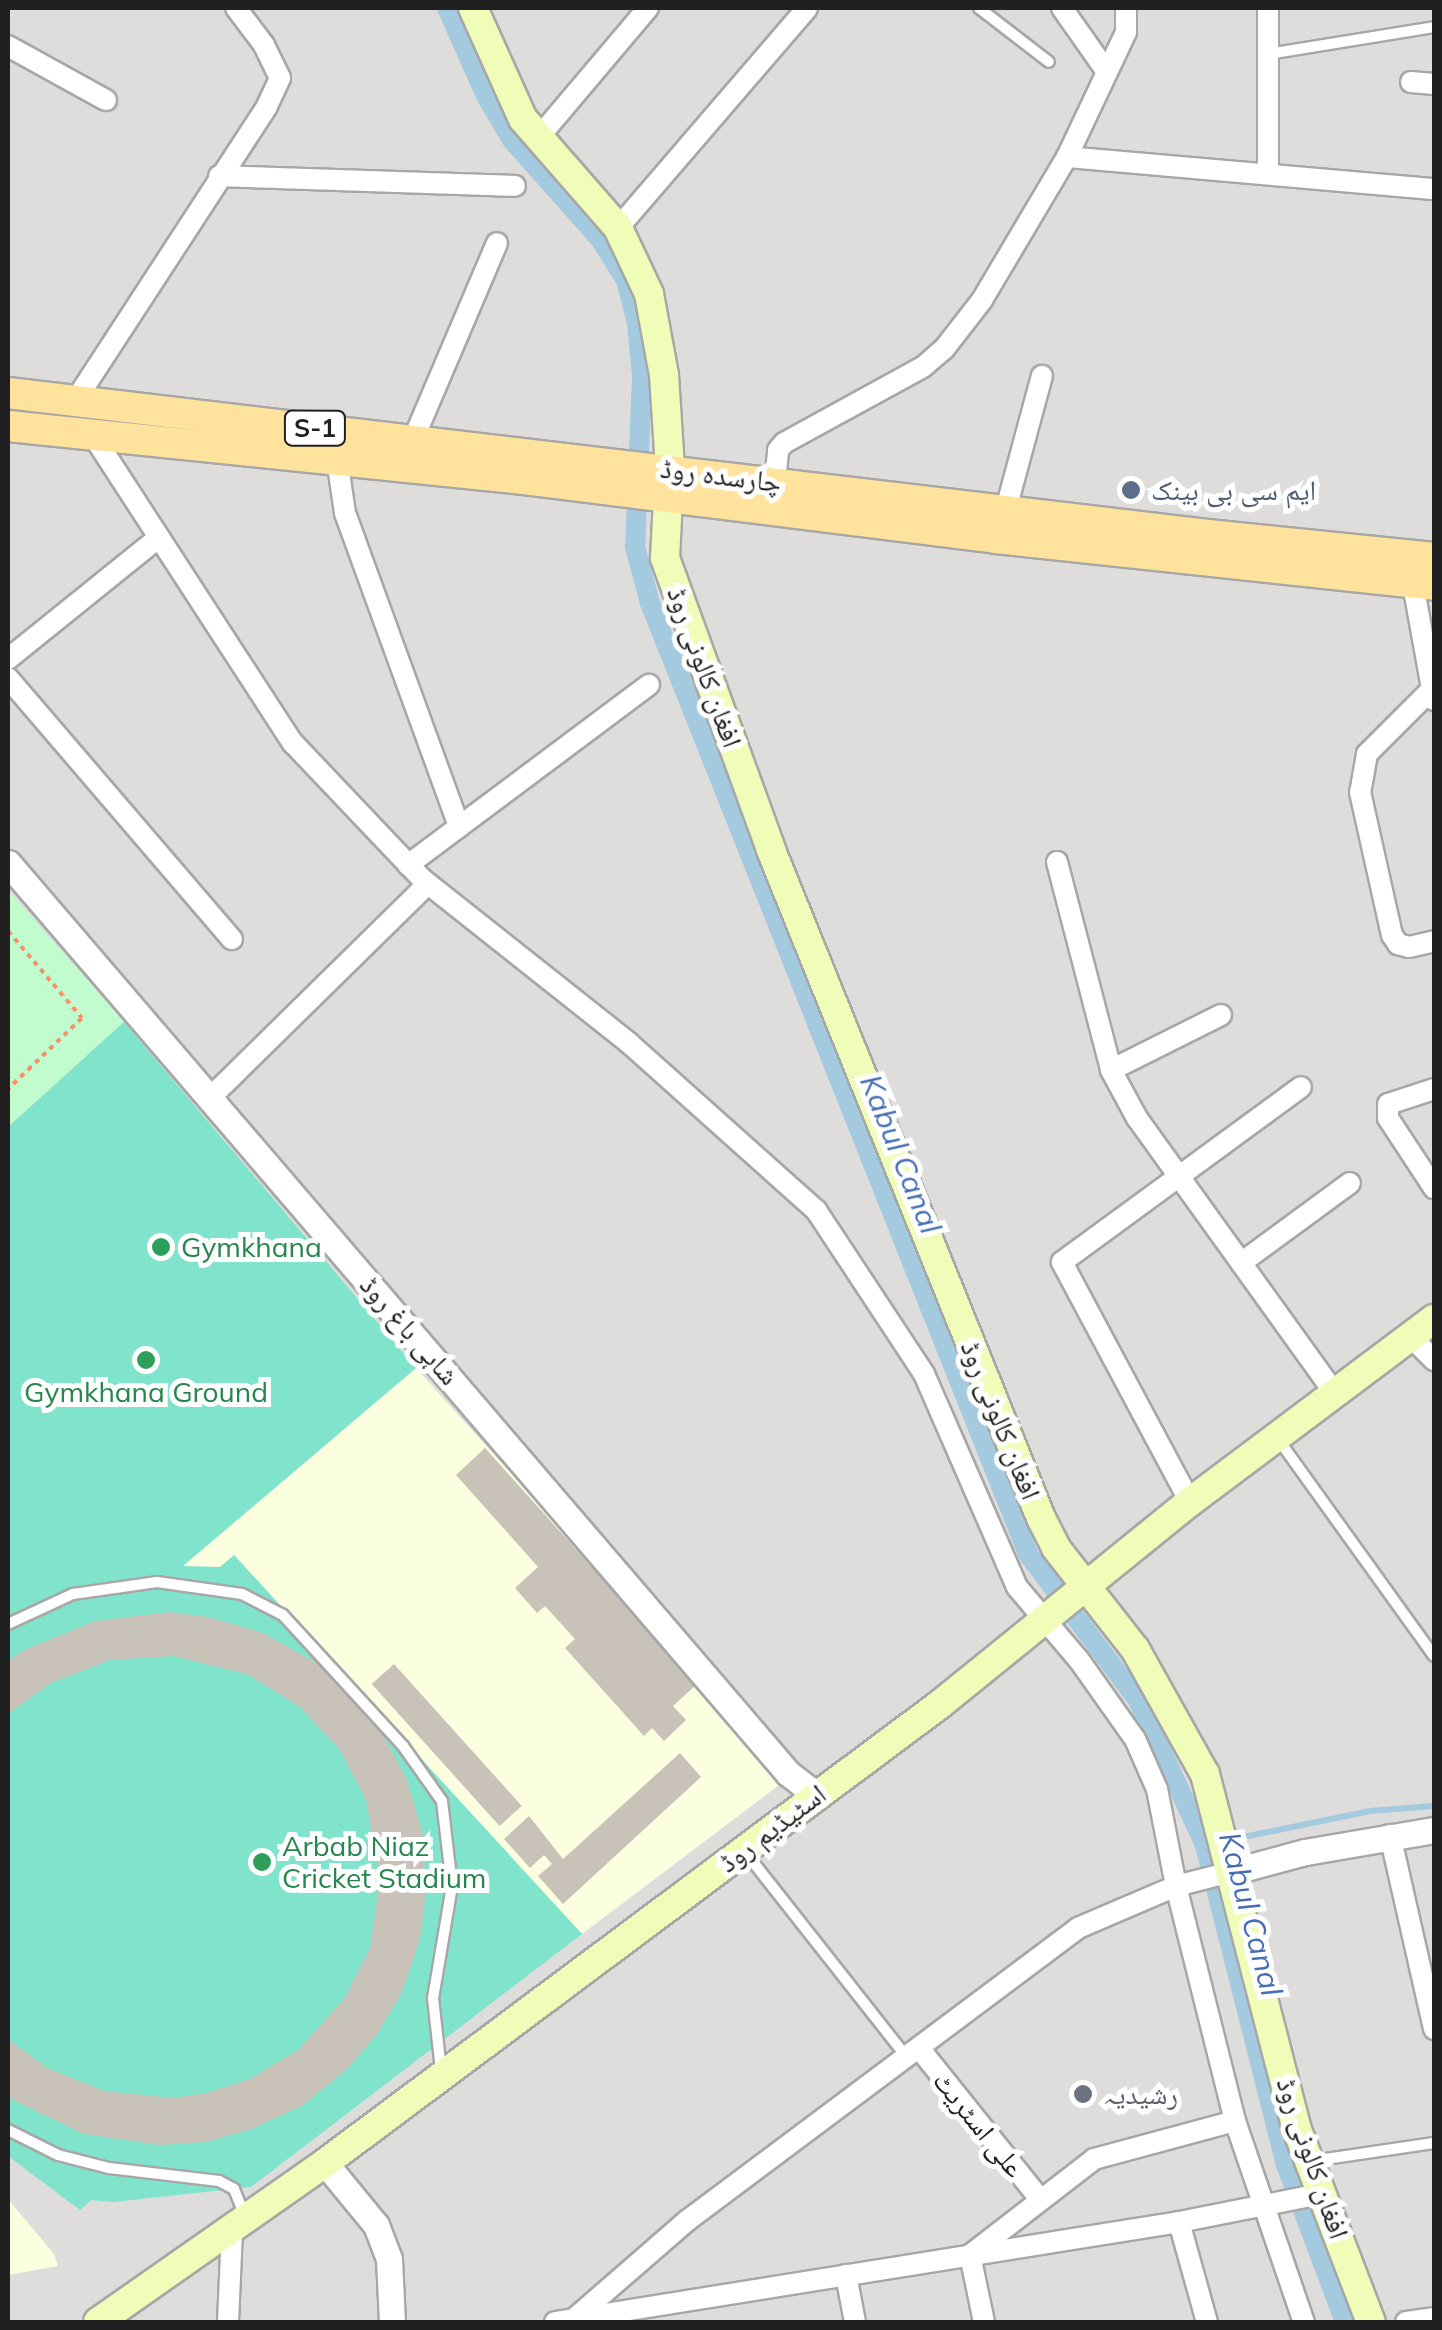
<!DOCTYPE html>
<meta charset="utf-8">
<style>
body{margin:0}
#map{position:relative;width:1442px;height:2330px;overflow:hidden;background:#f1efe5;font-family:Mulish,"Noto Naskh Arabic",sans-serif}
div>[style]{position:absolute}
.residential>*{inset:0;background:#dedddc;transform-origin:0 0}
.education>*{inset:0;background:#fbffe0}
.park>*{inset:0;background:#c1fcce}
.pitch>*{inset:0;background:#80e3cb}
.stream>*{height:6px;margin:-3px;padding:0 3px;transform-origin:3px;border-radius:3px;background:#a4cae0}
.canal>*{height:20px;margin:-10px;padding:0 10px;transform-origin:10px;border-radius:10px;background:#a4cae0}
.building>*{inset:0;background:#c9c2b8;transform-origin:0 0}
.path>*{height:4px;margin-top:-2px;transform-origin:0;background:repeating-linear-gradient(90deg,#ff8d68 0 5px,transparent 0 10px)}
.roads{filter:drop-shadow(2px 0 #a7a7a7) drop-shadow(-2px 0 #a7a7a7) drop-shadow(0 2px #a7a7a7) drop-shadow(0 -2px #a7a7a7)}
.service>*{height:10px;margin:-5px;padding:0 5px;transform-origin:5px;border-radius:5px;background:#fff}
.minor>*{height:20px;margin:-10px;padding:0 10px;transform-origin:10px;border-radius:10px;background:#fff}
.tertiary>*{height:25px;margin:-12.5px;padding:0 12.5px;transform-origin:12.5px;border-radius:12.5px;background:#fff}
.secondary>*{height:28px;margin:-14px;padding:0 14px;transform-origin:14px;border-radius:14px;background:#effdb8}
.primary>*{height:30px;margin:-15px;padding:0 15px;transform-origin:15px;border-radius:15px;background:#ffe29c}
.dots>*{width:28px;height:28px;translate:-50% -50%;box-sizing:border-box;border:5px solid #fff;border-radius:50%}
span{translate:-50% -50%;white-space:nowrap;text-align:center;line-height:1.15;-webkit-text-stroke:10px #fff;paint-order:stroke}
.shield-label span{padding:2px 8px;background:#fff;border:2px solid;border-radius:8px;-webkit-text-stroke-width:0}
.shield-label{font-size:25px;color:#202020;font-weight:700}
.street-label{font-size:28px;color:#202020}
.service-label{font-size:28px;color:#4e5e75}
.left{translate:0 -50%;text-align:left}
.leisure-label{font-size:28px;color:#27864d}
.worship-label{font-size:28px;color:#5b616d}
.water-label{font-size:30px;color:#466eb5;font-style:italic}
.frame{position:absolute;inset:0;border:10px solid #202020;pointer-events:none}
</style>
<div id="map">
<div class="residential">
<div style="left:8px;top:8px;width:1426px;height:2314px"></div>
</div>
<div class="education">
<div style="clip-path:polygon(416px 1368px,787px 1779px,582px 1934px,234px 1555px,220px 1567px,181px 1567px)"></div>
<div style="clip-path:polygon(8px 2199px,54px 2254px,58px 2266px,8px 2275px)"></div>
</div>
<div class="park">
<div style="clip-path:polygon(8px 890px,124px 1022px,8px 1127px)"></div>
</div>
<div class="pitch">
<div style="clip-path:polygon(124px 1022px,416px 1368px,183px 1566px,220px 1567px,234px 1555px,582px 1934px,251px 2187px,113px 2202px,91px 2200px,80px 2210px,8px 2156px,8px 1127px)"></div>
</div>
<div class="stream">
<div style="left:1229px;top:1840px;width:144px;rotate:-11.6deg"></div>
<div style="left:1370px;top:1811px;width:64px;rotate:-4.5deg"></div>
</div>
<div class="canal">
<div style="left:447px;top:8px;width:96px;rotate:66.1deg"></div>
<div style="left:486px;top:96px;width:51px;rotate:59.4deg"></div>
<div style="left:512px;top:140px;width:132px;rotate:48.4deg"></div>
<div style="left:600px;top:239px;width:49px;rotate:57.6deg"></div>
<div style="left:626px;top:280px;width:44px;rotate:75.7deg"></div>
<div style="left:637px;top:323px;width:53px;rotate:84.6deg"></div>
<div style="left:642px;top:376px;width:171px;rotate:92.3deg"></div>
<div style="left:635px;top:547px;width:58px;rotate:75deg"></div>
<div style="left:650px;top:603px;width:1023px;rotate:68.32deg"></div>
<div style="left:1028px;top:1554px;width:183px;rotate:53deg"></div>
<div style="left:1138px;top:1700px;width:160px;rotate:65.2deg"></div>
<div style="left:1205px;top:1845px;width:330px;rotate:75.8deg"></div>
<div style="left:1286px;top:2165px;width:168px;rotate:69.4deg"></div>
</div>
<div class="building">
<div style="clip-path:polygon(485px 1448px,697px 1684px,673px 1706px,686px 1720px,664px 1741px,652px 1728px,644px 1736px,565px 1648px,575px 1639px,545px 1606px,537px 1613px,515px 1588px,538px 1567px,456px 1475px)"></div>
<div style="clip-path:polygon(170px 1612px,208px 1617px,263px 1633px,313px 1661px,343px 1685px,380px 1729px,407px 1780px,423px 1835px,426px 1892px,420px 1939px,402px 1992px,378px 2033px,347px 2069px,303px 2105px,252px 2129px,206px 2142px,159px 2145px,84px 2134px,15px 2101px,8px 2096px,8px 2039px,47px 2068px,105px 2091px,173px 2098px,206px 2093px,250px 2079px,298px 2050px,344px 1999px,370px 1948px,380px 1880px,366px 1800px,340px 1750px,300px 1707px,249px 1675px,173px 1656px,110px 1660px,51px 1683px,8px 1714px,8px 1661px,24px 1650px,95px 1621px)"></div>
<div style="left:394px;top:1664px;width:191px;height:30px;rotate:48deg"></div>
<div style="clip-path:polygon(680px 1753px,701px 1777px,563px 1904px,538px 1876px,552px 1864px,544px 1855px,530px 1868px,504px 1839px,529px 1816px,563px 1859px)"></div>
</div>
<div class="path">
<div style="left:8px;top:931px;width:114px;rotate:49.6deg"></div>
<div style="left:82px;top:1018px;width:103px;rotate:136.2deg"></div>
</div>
<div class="roads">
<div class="service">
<div style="left:979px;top:8px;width:88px;rotate:37.6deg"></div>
<div style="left:1268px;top:54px;width:168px;rotate:-9.2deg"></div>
<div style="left:1278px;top:1439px;width:267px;rotate:54.3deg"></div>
<div style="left:8px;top:1624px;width:72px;rotate:-24.8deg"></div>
<div style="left:73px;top:1594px;width:85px;rotate:-8.1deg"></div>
<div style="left:157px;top:1582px;width:86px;rotate:8deg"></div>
<div style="left:242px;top:1594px;width:46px;rotate:27.1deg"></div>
<div style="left:283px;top:1615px;width:178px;rotate:47.5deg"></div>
<div style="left:403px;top:1746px;width:67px;rotate:54.7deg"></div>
<div style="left:442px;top:1801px;width:86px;rotate:83.3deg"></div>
<div style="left:452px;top:1886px;width:114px;rotate:99.6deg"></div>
<div style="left:433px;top:1998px;width:73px;rotate:83.7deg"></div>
<div style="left:746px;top:1853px;width:258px;rotate:51.8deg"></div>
<div style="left:8px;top:2130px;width:56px;rotate:26.6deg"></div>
<div style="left:58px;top:2155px;width:53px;rotate:14.3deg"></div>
<div style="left:109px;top:2168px;width:111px;rotate:6.7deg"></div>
<div style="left:219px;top:2181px;width:17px;rotate:28deg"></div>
<div style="left:234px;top:2189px;width:27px;rotate:68deg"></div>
<div style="left:1312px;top:2161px;width:123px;rotate:-8.4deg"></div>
</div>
<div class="minor">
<div style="left:1062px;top:8px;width:78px;rotate:54.9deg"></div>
<div style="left:8px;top:46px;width:112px;rotate:28.9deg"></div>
<div style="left:1411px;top:82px;width:23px;rotate:5deg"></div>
<div style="left:539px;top:137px;width:169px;rotate:-49.8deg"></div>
<div style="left:1067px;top:157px;width:368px;rotate:5deg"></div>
<div style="left:1268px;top:173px;width:165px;rotate:-90deg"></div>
<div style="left:219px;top:176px;width:296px;rotate:1.9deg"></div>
<div style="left:618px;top:228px;width:290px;rotate:-49.3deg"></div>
<div style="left:77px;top:398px;width:348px;rotate:-56.9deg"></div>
<div style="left:267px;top:106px;width:31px;rotate:-65deg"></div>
<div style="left:280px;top:78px;width:37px;rotate:-116deg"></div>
<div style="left:264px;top:45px;width:46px;rotate:-127.1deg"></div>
<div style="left:92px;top:434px;width:369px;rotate:57deg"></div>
<div style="left:293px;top:743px;width:186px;rotate:46.5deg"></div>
<div style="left:421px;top:878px;width:265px;rotate:38.4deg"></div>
<div style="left:629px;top:1043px;width:251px;rotate:41.8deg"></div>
<div style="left:816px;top:1210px;width:196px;rotate:56.6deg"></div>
<div style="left:924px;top:1374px;width:232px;rotate:66.4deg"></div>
<div style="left:1017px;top:1587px;width:96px;rotate:49.7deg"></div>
<div style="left:1079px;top:1660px;width:97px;rotate:54.7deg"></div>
<div style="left:1135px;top:1739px;width:55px;rotate:66.3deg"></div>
<div style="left:1157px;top:1789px;width:99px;rotate:78.9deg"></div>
<div style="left:1176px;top:1886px;width:242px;rotate:75.9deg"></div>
<div style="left:1235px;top:2121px;width:213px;rotate:71.1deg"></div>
<div style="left:413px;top:440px;width:214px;rotate:-66.9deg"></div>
<div style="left:337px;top:459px;width:55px;rotate:81.6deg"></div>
<div style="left:345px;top:513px;width:334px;rotate:70deg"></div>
<div style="left:775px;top:481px;width:31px;rotate:-84deg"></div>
<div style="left:778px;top:450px;width:9px;rotate:-49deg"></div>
<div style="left:784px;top:443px;width:158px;rotate:-28.7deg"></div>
<div style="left:923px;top:367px;width:28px;rotate:-41deg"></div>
<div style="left:944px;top:349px;width:62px;rotate:-52.2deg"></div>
<div style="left:982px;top:300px;width:166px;rotate:-59.3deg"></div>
<div style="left:1067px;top:157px;width:138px;rotate:-64.7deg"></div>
<div style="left:1126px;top:32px;width:24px;rotate:-90deg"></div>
<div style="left:1006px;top:509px;width:138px;rotate:-74.9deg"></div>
<div style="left:1413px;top:584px;width:118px;rotate:79.7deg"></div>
<div style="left:8px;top:659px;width:194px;rotate:-38.9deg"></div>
<div style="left:8px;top:678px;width:344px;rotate:49.4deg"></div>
<div style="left:1432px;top:689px;width:92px;rotate:135deg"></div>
<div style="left:1367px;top:754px;width:39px;rotate:100deg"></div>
<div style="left:1360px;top:792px;width:147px;rotate:77.4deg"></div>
<div style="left:1392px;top:935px;width:11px;rotate:56deg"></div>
<div style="left:1398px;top:944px;width:11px;rotate:15deg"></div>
<div style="left:1409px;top:947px;width:26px;rotate:-13deg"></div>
<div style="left:1057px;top:862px;width:215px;rotate:75.4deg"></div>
<div style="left:1111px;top:1070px;width:55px;rotate:61.6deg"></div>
<div style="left:1137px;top:1118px;width:341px;rotate:54.3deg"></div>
<div style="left:408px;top:865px;width:301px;rotate:-36.8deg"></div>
<div style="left:1111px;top:1070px;width:123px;rotate:-26.6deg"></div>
<div style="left:1434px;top:1089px;width:48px;rotate:161.9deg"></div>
<div style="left:1388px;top:1104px;width:14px;rotate:90deg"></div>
<div style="left:1388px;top:1118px;width:84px;rotate:56.7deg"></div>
<div style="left:211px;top:1097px;width:304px;rotate:-44.5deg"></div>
<div style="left:1241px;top:1263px;width:135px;rotate:-36.3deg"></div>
<div style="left:1411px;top:1337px;width:33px;rotate:45deg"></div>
<div style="left:1190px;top:1502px;width:272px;rotate:-118.1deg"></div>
<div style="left:1062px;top:1262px;width:296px;rotate:-36.2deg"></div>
<div style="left:1390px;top:1835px;width:199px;rotate:77.2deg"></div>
<div style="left:919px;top:2048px;width:193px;rotate:51.3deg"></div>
<div style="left:1179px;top:2222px;width:104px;rotate:74.4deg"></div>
<div style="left:846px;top:2275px;width:48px;rotate:79.2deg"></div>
<div style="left:574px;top:2319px;width:151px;rotate:-41deg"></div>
<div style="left:688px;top:2220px;width:487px;rotate:-36.8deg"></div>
<div style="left:1078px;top:1928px;width:107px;rotate:-23.2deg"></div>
<div style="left:1176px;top:1886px;width:57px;rotate:-14.3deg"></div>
<div style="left:228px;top:2322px;width:92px;rotate:-87.5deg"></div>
<div style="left:555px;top:2322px;width:632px;rotate:-9.1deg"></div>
<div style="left:1179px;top:2222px;width:149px;rotate:-11.2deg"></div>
<div style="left:984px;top:2322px;width:68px;rotate:-101.8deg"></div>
<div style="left:970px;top:2255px;width:157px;rotate:-37.7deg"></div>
<div style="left:1094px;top:2159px;width:146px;rotate:-15.1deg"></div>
<div style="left:1406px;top:2322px;width:28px;rotate:-8deg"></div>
</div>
<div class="tertiary">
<div style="left:8px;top:863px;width:1199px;rotate:49.4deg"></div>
<div style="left:788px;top:1773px;width:34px;rotate:38deg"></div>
<div style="left:1231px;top:1872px;width:77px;rotate:-15.1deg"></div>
<div style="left:1305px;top:1852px;width:131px;rotate:-9.7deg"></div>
<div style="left:325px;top:2163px;width:80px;rotate:50.6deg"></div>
<div style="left:376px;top:2225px;width:36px;rotate:69deg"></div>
<div style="left:389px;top:2259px;width:63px;rotate:87.3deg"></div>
</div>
<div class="secondary">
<div style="left:473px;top:8px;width:122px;rotate:65.8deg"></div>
<div style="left:523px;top:119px;width:145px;rotate:48.9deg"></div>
<div style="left:618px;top:228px;width:73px;rotate:64.8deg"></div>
<div style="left:649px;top:294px;width:82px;rotate:79.5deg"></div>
<div style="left:664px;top:375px;width:94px;rotate:86.3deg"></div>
<div style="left:668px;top:499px;width:59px;rotate:92.9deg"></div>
<div style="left:665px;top:558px;width:311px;rotate:70deg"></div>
<div style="left:771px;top:850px;width:721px;rotate:67.99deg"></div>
<div style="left:1041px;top:1518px;width:34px;rotate:63deg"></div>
<div style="left:1056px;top:1548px;width:128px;rotate:52deg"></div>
<div style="left:1135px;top:1649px;width:143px;rotate:60.8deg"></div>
<div style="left:1205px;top:1774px;width:365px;rotate:75.5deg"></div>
<div style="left:1296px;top:2127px;width:209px;rotate:69deg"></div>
<div style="left:98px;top:2322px;width:277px;rotate:-35deg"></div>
<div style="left:325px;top:2163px;width:766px;rotate:-36.72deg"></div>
<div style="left:939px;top:1705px;width:323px;rotate:-39deg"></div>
<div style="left:1190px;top:1502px;width:305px;rotate:-36.9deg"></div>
</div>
<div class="primary">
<div style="left:8px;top:393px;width:1208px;rotate:6.75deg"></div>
<div style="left:1208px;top:535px;width:227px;rotate:5.8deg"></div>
<div style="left:8px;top:426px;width:527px;rotate:5.88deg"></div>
<div style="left:532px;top:480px;width:468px;rotate:7.1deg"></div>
<div style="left:996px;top:538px;width:441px;rotate:6.1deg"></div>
</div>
</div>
<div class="dots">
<div style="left:1131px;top:490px;background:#5c6f8a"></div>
<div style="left:161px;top:1247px;background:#2e9e5b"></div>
<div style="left:146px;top:1360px;background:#2e9e5b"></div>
<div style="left:262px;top:1862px;background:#2e9e5b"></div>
<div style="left:1083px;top:2094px;background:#6b7280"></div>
</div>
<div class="shield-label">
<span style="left:315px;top:428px">S-1</span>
</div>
<div class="street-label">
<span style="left:721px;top:475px;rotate:7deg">چارسدہ روڈ</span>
<span style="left:705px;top:667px;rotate:70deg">افغان کالونی روڈ</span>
<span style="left:410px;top:1330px;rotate:49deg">شاہی باغ روڈ</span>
<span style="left:1001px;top:1420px;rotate:68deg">افغان کالونی روڈ</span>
<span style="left:772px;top:1828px;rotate:-37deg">اسٹیڈیم روڈ</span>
<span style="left:979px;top:2124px;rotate:51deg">علی اسٹریٹ</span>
<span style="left:1313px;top:2158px;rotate:71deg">افغان کالونی روڈ</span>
</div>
<div class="service-label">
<span class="left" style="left:1151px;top:490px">ایم سی بی بینک</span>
</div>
<div class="leisure-label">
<span class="left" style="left:181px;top:1247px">Gymkhana</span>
<span style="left:146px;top:1392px">Gymkhana Ground</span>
<span class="left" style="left:282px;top:1862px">Arbab Niaz<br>Cricket Stadium</span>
</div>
<div class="worship-label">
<span class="left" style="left:1103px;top:2094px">رشیدیہ</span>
</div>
<div class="water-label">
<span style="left:901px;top:1154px;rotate:68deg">Kabul Canal</span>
<span style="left:1251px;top:1914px;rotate:75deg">Kabul Canal</span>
</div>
<div class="frame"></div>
</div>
